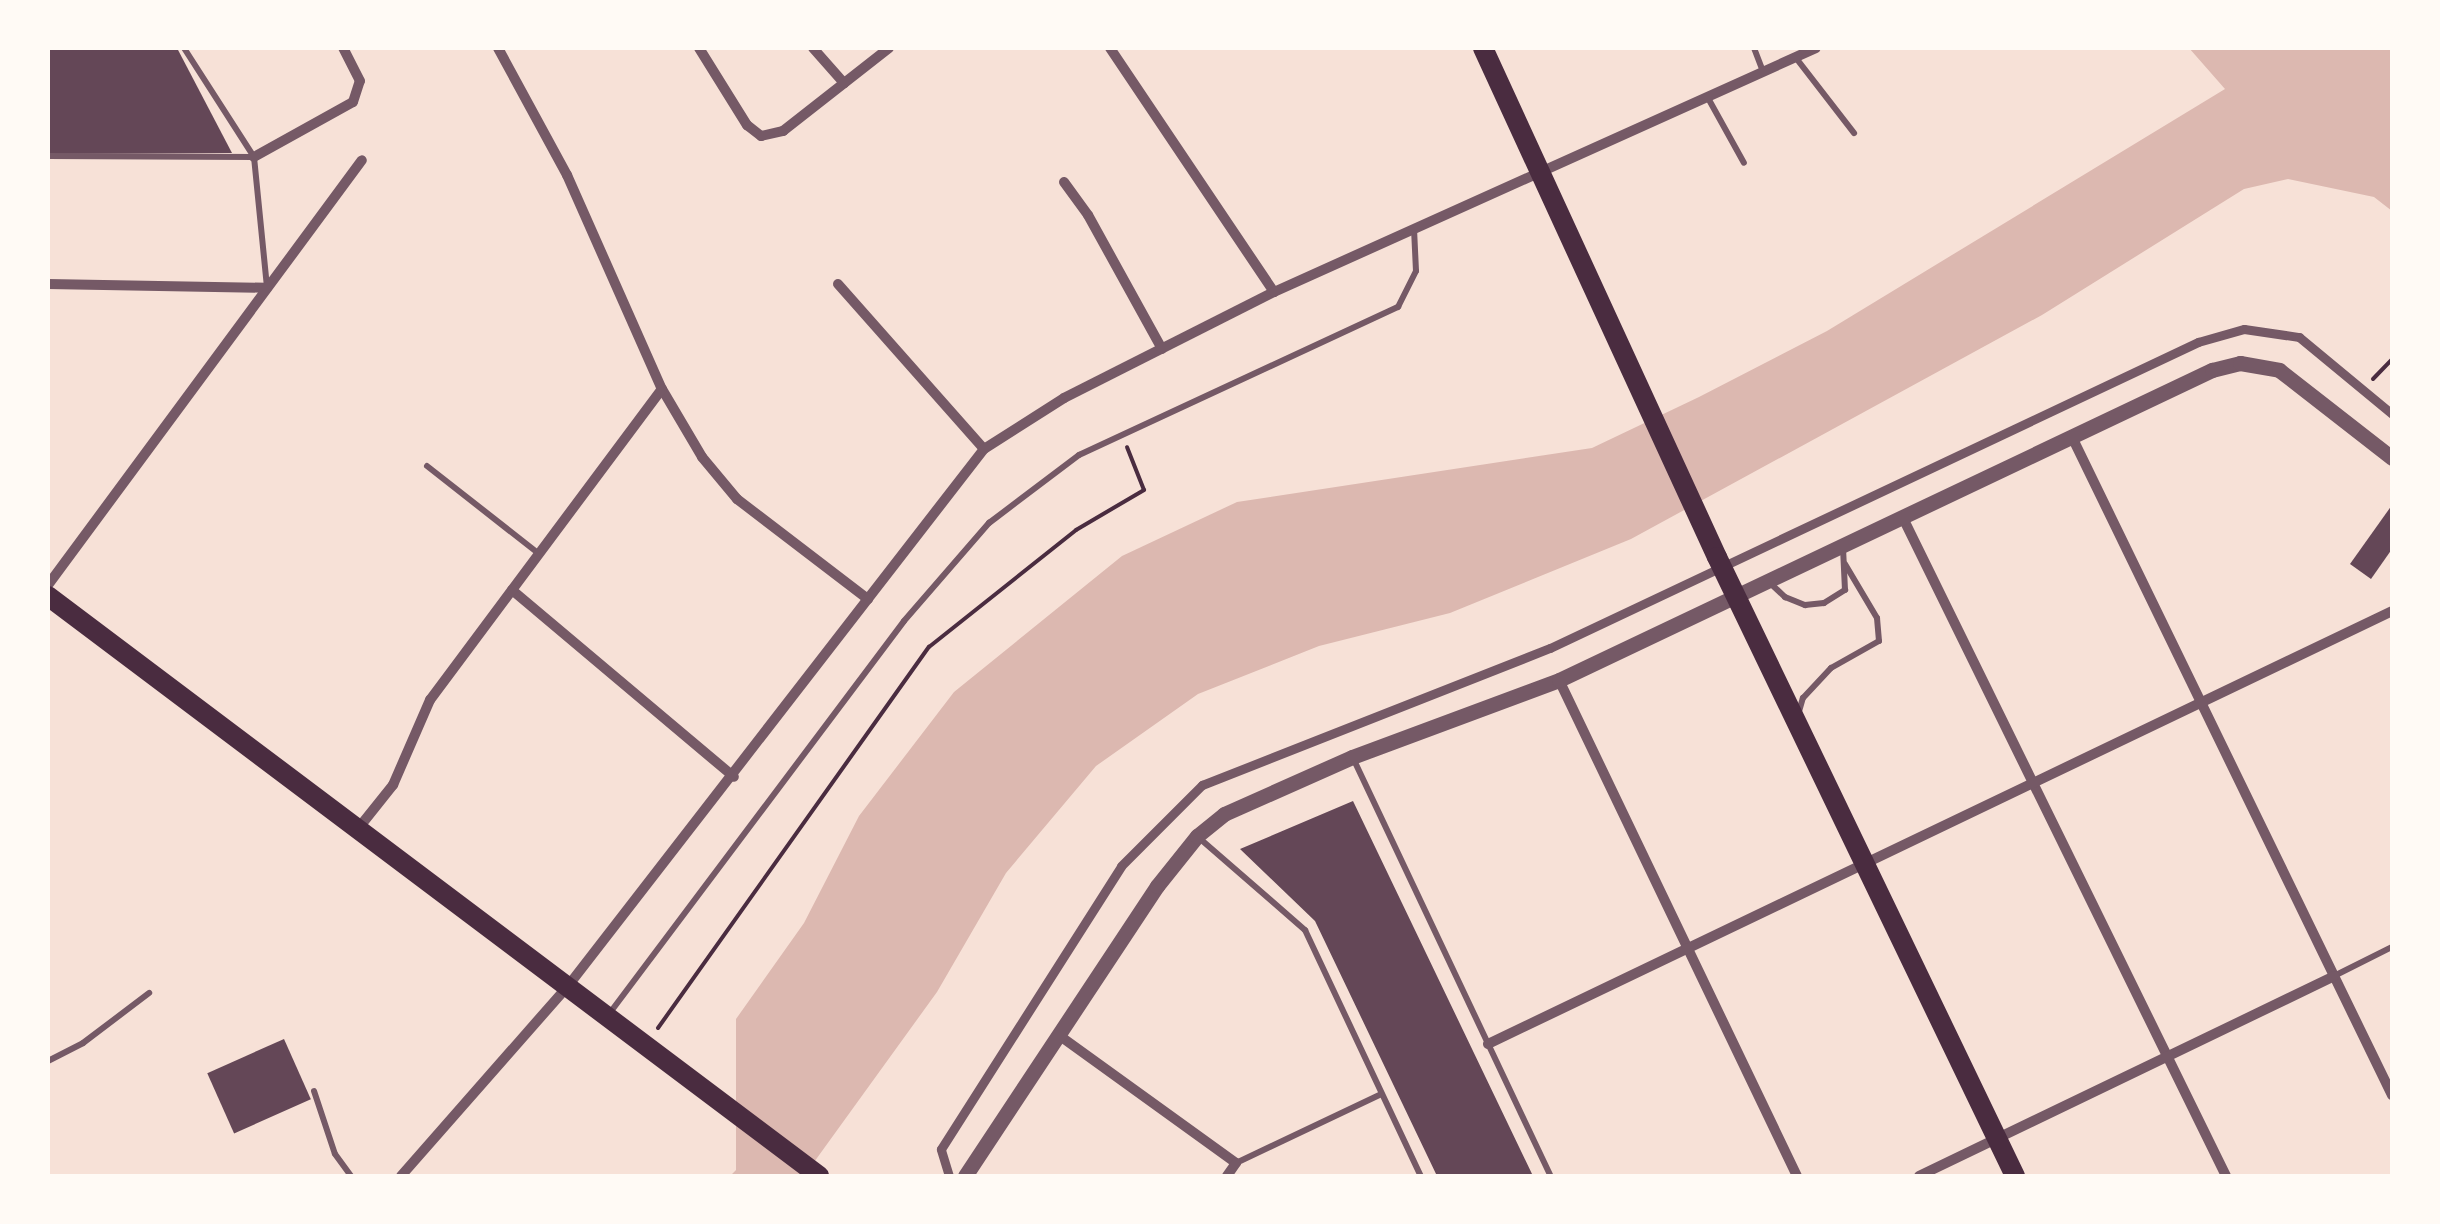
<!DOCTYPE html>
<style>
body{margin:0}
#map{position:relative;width:2440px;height:1224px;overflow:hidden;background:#f7e1d7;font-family:Ubuntu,sans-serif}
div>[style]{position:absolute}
.water>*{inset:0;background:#dcb8b0}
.building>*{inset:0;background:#644757;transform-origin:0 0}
.path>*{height:4px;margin:-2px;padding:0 2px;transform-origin:2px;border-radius:2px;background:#4a2c40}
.service>*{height:6px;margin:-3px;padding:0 3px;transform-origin:3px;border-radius:3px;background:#755966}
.pedestrian>*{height:9px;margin:-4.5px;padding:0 4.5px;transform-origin:4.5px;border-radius:4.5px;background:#755966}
.minor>*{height:10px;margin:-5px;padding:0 5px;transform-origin:5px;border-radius:5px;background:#755966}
.tertiary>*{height:15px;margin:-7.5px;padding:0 7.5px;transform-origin:7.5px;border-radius:7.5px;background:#755966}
.primary>*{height:20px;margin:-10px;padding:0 10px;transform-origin:10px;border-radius:10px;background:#4a2c40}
span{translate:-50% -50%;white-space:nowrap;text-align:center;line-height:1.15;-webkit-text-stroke:8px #fffaf5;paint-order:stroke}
.frame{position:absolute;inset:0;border:50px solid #fffaf5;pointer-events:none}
</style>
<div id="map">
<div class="water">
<div style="clip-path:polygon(2189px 48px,2392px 48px,2392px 211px,2374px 197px,2288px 179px,2244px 189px,2042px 315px,1631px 539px,1450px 613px,1319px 646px,1198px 694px,1096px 766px,1006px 873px,937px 992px,804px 1176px,730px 1176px,736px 1170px,736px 1019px,804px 923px,859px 816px,954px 692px,1122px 556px,1237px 502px,1592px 448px,1699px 397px,1827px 331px,2225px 89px)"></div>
</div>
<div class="building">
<div style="clip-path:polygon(48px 48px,177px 48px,232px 153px,48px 154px)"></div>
<div style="clip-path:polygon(2392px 505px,2392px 549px,2371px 579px,2350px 564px)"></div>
<div style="clip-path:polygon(1353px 801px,1533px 1176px,1437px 1176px,1315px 921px,1240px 849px)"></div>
<div style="left:284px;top:1039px;width:66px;height:84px;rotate:66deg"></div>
</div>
<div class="path">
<div style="left:2373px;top:379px;width:28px;rotate:-46deg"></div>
<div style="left:658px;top:1028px;width:468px;rotate:-54.6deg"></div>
<div style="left:929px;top:647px;width:188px;rotate:-38.5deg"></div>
<div style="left:1076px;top:530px;width:79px;rotate:-30.5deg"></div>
<div style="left:1144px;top:490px;width:46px;rotate:-111.6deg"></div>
</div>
<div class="service">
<div style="left:184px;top:48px;width:130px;rotate:57.3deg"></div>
<div style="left:254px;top:157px;width:131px;rotate:84.3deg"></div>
<div style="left:1754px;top:48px;width:25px;rotate:69deg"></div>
<div style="left:1796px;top:58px;width:95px;rotate:52.3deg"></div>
<div style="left:1708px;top:98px;width:74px;rotate:61deg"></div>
<div style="left:48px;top:156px;width:206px;rotate:0.3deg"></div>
<div style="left:427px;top:466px;width:141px;rotate:38.1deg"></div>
<div style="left:1770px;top:583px;width:21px;rotate:43deg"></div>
<div style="left:1785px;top:597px;width:22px;rotate:22deg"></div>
<div style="left:1805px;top:605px;width:19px;rotate:-6deg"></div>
<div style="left:1824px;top:603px;width:25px;rotate:-32deg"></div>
<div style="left:1845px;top:590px;width:42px;rotate:-92.7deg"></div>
<div style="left:1798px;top:715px;width:18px;rotate:-74deg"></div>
<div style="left:1803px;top:698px;width:41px;rotate:-47deg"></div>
<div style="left:1831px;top:668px;width:55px;rotate:-29.4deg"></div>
<div style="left:1879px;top:641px;width:23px;rotate:-95deg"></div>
<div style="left:1877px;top:618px;width:63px;rotate:-120.7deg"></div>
<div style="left:1353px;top:758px;width:463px;rotate:64.7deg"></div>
<div style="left:1198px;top:837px;width:142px;rotate:41deg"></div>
<div style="left:1305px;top:930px;width:272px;rotate:64.8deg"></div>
<div style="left:2334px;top:976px;width:65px;rotate:-26.6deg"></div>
<div style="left:609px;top:1014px;width:491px;rotate:-53.1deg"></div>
<div style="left:904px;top:621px;width:130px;rotate:-49.1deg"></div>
<div style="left:989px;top:523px;width:113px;rotate:-37.1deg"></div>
<div style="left:1079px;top:455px;width:352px;rotate:-24.9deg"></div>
<div style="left:1398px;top:307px;width:40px;rotate:-63.4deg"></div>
<div style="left:1416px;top:271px;width:42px;rotate:-92.7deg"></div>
<div style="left:48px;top:1061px;width:39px;rotate:-27deg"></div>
<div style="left:83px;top:1043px;width:83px;rotate:-37.1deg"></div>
<div style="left:314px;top:1091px;width:66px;rotate:71.6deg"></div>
<div style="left:335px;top:1154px;width:27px;rotate:54deg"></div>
<div style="left:1236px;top:1163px;width:161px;rotate:-25.4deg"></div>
</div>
<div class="pedestrian">
<div style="left:949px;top:1176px;width:28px;rotate:-107deg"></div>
<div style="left:941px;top:1149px;width:335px;rotate:-57.5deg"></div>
<div style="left:1121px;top:866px;width:115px;rotate:-45deg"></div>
<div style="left:1202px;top:785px;width:374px;rotate:-21.5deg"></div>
<div style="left:1550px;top:648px;width:717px;rotate:-25.28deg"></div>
<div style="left:2198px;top:342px;width:48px;rotate:-15.8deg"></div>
<div style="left:2244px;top:329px;width:56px;rotate:8.3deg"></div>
<div style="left:2299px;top:337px;width:121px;rotate:39.6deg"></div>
</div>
<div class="minor">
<div style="left:498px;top:48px;width:145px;rotate:61.5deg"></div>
<div style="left:567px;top:175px;width:234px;rotate:66.1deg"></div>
<div style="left:662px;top:389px;width:79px;rotate:59.5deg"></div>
<div style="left:702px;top:457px;width:55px;rotate:50.2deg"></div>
<div style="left:737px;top:499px;width:165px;rotate:37.4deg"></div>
<div style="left:699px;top:48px;width:91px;rotate:58.1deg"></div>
<div style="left:747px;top:125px;width:18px;rotate:38deg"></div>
<div style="left:761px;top:136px;width:23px;rotate:-13deg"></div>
<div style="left:783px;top:131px;width:135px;rotate:-38.1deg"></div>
<div style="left:813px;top:48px;width:47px;rotate:48.5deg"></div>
<div style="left:1110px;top:48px;width:294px;rotate:56.1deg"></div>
<div style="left:254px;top:157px;width:113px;rotate:-29.1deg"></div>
<div style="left:353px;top:102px;width:22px;rotate:-72deg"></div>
<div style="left:360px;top:81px;width:37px;rotate:-117deg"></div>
<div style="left:1064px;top:182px;width:41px;rotate:54deg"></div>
<div style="left:1088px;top:215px;width:153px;rotate:61.1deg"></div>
<div style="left:48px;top:284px;width:219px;rotate:1deg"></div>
<div style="left:838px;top:284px;width:220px;rotate:48.5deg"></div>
<div style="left:2072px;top:437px;width:732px;rotate:64.07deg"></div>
<div style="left:1903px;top:518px;width:733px;rotate:63.85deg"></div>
<div style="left:48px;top:585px;width:528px;rotate:-53.54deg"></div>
<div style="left:512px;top:590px;width:290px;rotate:40.1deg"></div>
<div style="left:1559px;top:680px;width:550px;rotate:64.37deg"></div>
<div style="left:357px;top:830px;width:58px;rotate:-51.3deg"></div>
<div style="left:393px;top:785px;width:93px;rotate:-66.5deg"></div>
<div style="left:430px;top:700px;width:388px;rotate:-53.3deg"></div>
<div style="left:1060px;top:1036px;width:217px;rotate:35.8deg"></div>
<div style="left:1236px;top:1163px;width:16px;rotate:125deg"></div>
<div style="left:1488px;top:1044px;width:1002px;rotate:-25.59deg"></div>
<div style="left:401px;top:1176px;width:253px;rotate:-48.7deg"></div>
<div style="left:568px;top:986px;width:679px;rotate:-52.24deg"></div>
<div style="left:984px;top:449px;width:95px;rotate:-32.5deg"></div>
<div style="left:1064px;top:398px;width:235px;rotate:-26.8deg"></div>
<div style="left:1274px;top:292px;width:594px;rotate:-24.24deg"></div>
<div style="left:1919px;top:1176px;width:461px;rotate:-25.7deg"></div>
</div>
<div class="tertiary">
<div style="left:965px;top:1176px;width:348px;rotate:-56.5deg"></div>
<div style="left:1157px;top:886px;width:64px;rotate:-51.3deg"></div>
<div style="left:1197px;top:836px;width:35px;rotate:-39deg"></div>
<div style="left:1224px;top:814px;width:140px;rotate:-24deg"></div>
<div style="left:1352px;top:757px;width:221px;rotate:-20.4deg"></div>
<div style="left:1559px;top:680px;width:723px;rotate:-25.4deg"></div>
<div style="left:2212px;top:370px;width:29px;rotate:-14deg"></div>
<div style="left:2240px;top:363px;width:40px;rotate:10deg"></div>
<div style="left:2279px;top:370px;width:143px;rotate:37.9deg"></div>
</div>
<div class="primary">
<div style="left:1483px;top:48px;width:560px;rotate:65.31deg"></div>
<div style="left:1717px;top:557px;width:687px;rotate:64.29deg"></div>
<div style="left:48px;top:596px;width:965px;rotate:36.95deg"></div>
</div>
<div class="frame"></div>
</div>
